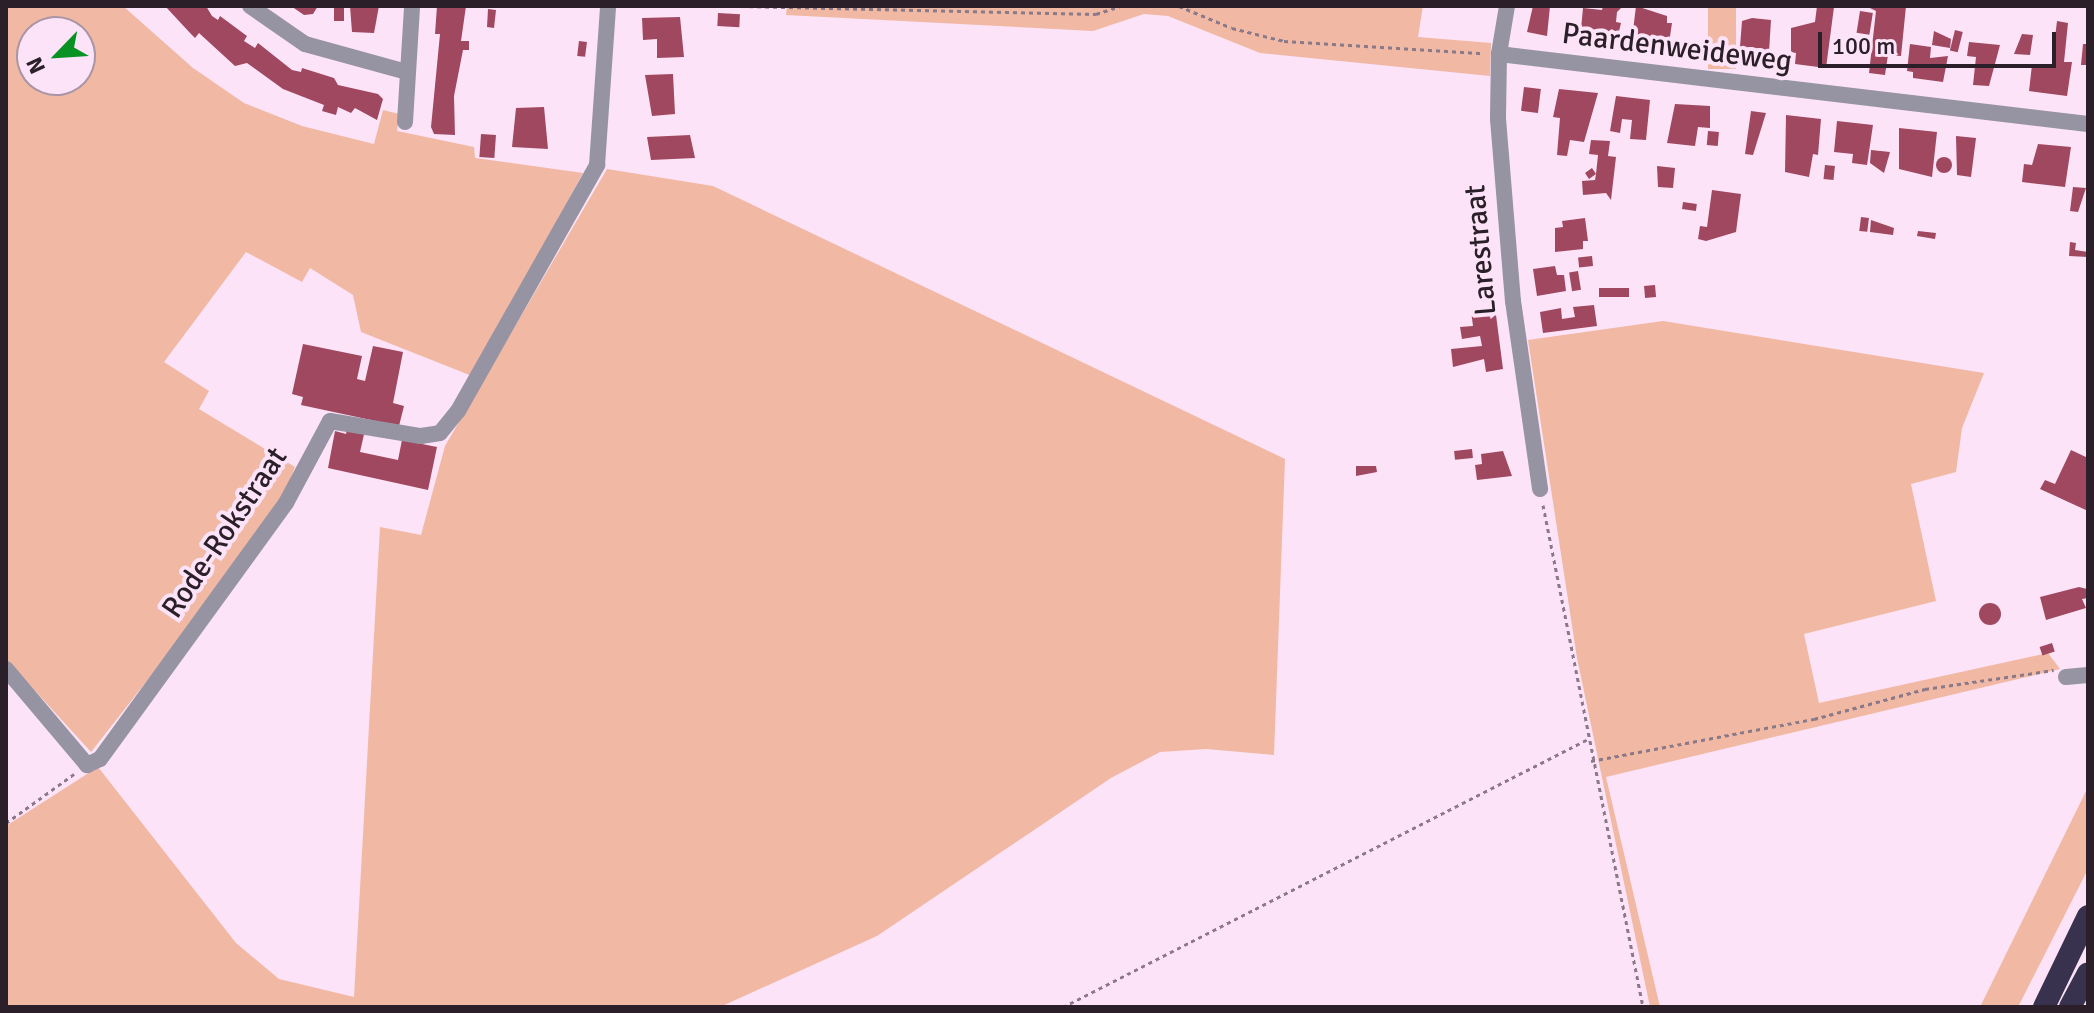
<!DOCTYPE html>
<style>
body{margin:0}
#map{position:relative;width:2094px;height:1013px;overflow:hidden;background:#fce3f8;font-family:Signika,sans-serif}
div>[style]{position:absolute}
.green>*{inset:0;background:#f1b8a4;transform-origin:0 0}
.building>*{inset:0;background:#9f485f;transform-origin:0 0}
.round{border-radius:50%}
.path>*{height:3px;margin-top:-1.5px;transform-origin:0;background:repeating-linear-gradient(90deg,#8a7988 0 4px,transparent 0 8px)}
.minor>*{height:16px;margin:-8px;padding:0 8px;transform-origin:8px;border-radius:8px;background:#9693a2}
.highway>*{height:22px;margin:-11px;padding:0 11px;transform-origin:11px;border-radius:11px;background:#39324e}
span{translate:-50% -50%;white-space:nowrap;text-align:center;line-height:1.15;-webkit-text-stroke:8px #fce3f8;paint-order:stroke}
.street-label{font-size:30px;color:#2b2029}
.frame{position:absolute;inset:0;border:8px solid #2b2029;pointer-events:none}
.north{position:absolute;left:16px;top:16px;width:80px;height:80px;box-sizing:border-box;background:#fce3f8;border:2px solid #a895a5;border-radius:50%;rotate:245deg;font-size:22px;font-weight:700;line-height:32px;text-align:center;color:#2b2029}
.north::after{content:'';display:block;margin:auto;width:28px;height:36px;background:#089224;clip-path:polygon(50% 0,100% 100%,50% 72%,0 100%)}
.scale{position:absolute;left:1818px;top:32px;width:238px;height:36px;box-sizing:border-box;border:4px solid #2b2029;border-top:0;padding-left:10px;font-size:24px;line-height:28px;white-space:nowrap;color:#2b2029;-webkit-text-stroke:6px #fce3f8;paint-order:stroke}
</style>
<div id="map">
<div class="green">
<div style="clip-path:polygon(evenodd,6px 6px,123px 6px,193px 68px,244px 103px,302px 126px,374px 144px,383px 110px,399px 114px,397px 131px,474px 147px,475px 158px,583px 173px,472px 376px,361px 332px,353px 295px,310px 268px,302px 282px,246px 252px,164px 362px,209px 391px,199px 409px,295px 467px,285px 493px,215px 594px,91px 752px,6px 659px,6px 6px,32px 32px,80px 32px,80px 80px,32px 80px,32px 32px)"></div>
<div style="clip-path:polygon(787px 6px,1423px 6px,1418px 37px,1491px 43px,1490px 76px,1260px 53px,1168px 16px,1144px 14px,1093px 31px,786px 15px)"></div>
<div style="left:1708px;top:6px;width:28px;height:63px"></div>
<div style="clip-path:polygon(607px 169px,713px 186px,1285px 459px,1274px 755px,1206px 749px,1160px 752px,1111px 778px,877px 936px,720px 1007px,6px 1007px,6px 826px,98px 767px,236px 943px,279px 979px,354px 997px,380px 527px,421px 535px,445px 446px)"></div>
<div style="clip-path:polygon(1663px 321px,1984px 373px,1962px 428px,1956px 472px,1911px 484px,1936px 601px,1804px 634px,1819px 703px,2048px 653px,2060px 669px,1606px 777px,1660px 1007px,1650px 1007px,1577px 658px,1528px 340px)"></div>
<div style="clip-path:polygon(2088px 787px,2088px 869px,2018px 1007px,1980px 1007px)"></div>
</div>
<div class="building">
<div style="clip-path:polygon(165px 6px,206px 6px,212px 16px,218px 20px,220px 16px,247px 36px,244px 41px,255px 48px,258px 43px,292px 70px,301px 72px,302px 68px,334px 78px,338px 85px,378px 94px,383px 99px,377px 120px,355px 108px,351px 113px,338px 107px,336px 115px,322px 111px,324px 105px,283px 89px,247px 63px,235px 66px,199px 33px,195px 38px,191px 34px)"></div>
<div style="clip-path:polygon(291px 6px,318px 6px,313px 14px,304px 15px)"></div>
<div style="clip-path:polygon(350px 6px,379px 6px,374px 33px,352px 32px)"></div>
<div style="clip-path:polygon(437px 6px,466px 6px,461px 41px,469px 41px,469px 50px,463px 50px,454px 96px,455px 135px,434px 134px,431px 127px,440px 34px,435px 34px)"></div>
<div style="clip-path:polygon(1533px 6px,1550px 6px,1547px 36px,1527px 32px)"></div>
<div style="clip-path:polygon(1603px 6px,1623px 6px,1617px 12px,1616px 22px,1621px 23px,1616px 44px,1580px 40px,1583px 8px,1602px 10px)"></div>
<div style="clip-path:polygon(1636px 6px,1667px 16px,1667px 23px,1672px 23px,1668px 50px,1631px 47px)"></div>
<div style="clip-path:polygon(1817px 6px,1834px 7px,1826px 68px,1795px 64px,1796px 53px,1791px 52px,1791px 28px,1815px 22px)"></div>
<div style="clip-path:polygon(1866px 6px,1906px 6px,1901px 56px,1888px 55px,1885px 75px,1869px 73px,1876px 11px)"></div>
<div style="left:334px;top:8px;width:10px;height:13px"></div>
<div style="clip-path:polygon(488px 9px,496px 10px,494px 28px,487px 27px)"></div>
<div style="left:1860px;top:11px;width:13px;height:22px;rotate:9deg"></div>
<div style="left:718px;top:13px;width:22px;height:13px;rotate:3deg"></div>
<div style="clip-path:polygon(680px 17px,684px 57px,657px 58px,657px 39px,643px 40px,642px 18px)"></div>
<div style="clip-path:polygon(1752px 18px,1771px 20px,1769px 52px,1740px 47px,1742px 21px)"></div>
<div style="clip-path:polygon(2057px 21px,2068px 23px,2064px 62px,2072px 62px,2067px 96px,2029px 91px,2032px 65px,2052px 64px)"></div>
<div style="left:1955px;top:30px;width:8px;height:21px;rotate:14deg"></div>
<div style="clip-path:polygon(1934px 31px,1951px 39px,1950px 48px,1932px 45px)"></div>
<div style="clip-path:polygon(2022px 34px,2033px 35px,2030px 55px,2014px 54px)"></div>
<div style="left:579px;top:41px;width:8px;height:15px;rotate:7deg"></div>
<div style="clip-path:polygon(1969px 42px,2000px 45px,1989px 86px,1973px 85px,1976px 57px,1967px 56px)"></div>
<div style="clip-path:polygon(1910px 44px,1931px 47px,1930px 58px,1948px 56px,1943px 82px,1913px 78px,1913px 72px,1907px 71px)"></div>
<div style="clip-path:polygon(2083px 44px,2088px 44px,2088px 65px,2081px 65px)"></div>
<div style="clip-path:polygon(673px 74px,675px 114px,652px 116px,645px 75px)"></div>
<div style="left:1524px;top:87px;width:17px;height:24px;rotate:7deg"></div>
<div style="clip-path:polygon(1559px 89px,1598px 93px,1584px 142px,1570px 140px,1567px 156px,1557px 155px,1560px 118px,1553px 117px)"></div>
<div style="clip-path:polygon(1616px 96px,1650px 100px,1646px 140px,1630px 139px,1632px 120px,1622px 119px,1620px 133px,1610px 131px)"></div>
<div style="clip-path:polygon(1675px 104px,1710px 106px,1710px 128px,1698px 127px,1695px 146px,1667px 143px)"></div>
<div style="clip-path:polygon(544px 107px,548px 149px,512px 147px,516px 108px)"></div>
<div style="clip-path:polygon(1751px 111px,1766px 113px,1753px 155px,1745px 154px)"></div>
<div style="clip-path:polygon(1786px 115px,1821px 119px,1818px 155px,1813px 154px,1809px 177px,1785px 172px)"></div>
<div style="clip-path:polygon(1837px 121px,1873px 125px,1867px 165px,1852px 163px,1853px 154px,1834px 152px)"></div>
<div style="clip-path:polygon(1899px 128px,1937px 132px,1932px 177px,1899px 169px)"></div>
<div style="left:1708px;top:131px;width:11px;height:14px;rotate:5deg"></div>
<div style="left:481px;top:134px;width:15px;height:23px;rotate:4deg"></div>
<div style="clip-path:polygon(690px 135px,695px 158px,651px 160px,647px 137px)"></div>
<div style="clip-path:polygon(1956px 136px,1976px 138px,1971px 177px,1957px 175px)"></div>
<div style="clip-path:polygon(1591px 140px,1610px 141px,1608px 156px,1616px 157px,1611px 200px,1606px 193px,1583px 195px,1582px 181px,1595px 180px,1596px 174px,1589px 179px,1585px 173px,1592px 168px,1596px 174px,1598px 155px,1589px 154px)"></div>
<div style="clip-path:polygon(2038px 144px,2071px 147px,2065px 187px,2022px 182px,2024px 164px,2032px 165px)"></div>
<div style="clip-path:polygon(1871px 150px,1890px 152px,1884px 173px,1870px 163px)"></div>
<div class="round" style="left:1936px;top:157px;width:16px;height:16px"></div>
<div style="left:1825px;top:165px;width:10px;height:14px;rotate:6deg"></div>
<div style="clip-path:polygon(1657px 166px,1675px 168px,1673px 188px,1658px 187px)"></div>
<div style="clip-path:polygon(2073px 187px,2086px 188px,2078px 212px,2070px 211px)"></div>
<div style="clip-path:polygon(1712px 190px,1741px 194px,1736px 232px,1706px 241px,1698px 239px,1700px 226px,1707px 227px)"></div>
<div style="left:1683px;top:202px;width:14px;height:7px;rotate:8deg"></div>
<div style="left:1861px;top:217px;width:8px;height:14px;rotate:7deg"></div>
<div style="clip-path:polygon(1585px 218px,1588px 241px,1583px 241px,1583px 249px,1555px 252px,1555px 228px,1563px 227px,1562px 221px)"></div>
<div style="clip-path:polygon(1871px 220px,1894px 228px,1893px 235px,1870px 232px)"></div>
<div style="clip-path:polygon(1918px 231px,1936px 233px,1935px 239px,1917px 236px)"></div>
<div style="clip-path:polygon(2070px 242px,2076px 243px,2075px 250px,2088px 252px,2088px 257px,2069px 256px)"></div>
<div style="left:1592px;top:256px;width:10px;height:14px;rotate:84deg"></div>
<div style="clip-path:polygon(1555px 266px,1557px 275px,1564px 275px,1566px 291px,1537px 296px,1533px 269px)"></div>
<div style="left:1578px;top:271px;width:19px;height:9px;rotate:81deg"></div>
<div style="left:1655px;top:285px;width:12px;height:11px;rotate:85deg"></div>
<div style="left:1629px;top:288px;width:9px;height:30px;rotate:90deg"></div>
<div style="clip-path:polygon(1594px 305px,1597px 326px,1543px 333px,1540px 312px,1561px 308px,1562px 319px,1575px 317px,1573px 307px)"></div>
<div style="clip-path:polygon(1482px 309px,1483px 316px,1496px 315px,1503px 369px,1486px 372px,1484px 359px,1453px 367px,1451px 349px,1482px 346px,1480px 336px,1462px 339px,1460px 327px,1473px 326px,1471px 311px)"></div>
<div style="clip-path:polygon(303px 344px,362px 356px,357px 379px,365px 381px,373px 346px,403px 352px,393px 403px,404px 406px,399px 426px,301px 405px,303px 397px,292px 394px)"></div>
<div style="clip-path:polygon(348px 426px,365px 430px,360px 452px,398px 460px,402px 440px,437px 447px,428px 490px,328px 468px,335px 431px,346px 434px)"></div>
<div style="left:1472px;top:449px;width:9px;height:18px;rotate:84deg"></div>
<div style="clip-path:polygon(2071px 450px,2088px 458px,2088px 511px,2040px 489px,2045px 480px,2055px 484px)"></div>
<div style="clip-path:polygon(1503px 451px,1512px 476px,1477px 480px,1475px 465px,1482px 464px,1481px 454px)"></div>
<div style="clip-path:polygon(1356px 466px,1376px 466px,1377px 472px,1356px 476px)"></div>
<div style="clip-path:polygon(2079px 587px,2087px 589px,2088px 598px,2082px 599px,2086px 608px,2046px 620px,2040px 597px)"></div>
<div class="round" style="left:1979px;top:603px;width:22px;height:22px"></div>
<div style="left:2052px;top:643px;width:9px;height:13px;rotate:72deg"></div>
</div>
<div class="path">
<div style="left:741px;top:6px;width:355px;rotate:1.3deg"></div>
<div style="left:1096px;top:14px;width:25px;rotate:-18deg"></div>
<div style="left:1179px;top:6px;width:57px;rotate:22.5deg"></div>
<div style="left:1232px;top:28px;width:54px;rotate:14deg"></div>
<div style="left:1284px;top:41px;width:199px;rotate:3.5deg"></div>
<div style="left:1543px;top:505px;width:512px;rotate:78.73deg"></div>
<div style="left:1591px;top:761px;width:227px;rotate:-10.7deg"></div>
<div style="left:1814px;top:719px;width:115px;rotate:-15.1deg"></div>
<div style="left:1925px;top:689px;width:130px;rotate:-8.4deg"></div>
<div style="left:6px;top:823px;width:84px;rotate:-35.8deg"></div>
<div style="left:1063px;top:1007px;width:589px;rotate:-27.04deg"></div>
</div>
<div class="minor">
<div style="left:250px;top:6px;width:67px;rotate:34.6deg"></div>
<div style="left:305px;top:44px;width:106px;rotate:15.4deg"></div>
<div style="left:1507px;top:6px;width:49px;rotate:99.5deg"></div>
<div style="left:1499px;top:54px;width:65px;rotate:90.9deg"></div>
<div style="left:1498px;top:119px;width:183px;rotate:85.3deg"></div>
<div style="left:1513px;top:301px;width:190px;rotate:81.8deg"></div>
<div style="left:1499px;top:54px;width:593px;rotate:6.78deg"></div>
<div style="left:405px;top:122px;width:116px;rotate:-86.5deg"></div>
<div style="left:6px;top:669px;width:126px;rotate:49.8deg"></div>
<div style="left:87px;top:765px;width:14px;rotate:-25deg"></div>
<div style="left:100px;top:759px;width:316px;rotate:-54deg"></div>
<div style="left:286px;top:503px;width:93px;rotate:-61.8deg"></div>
<div style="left:330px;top:421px;width:92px;rotate:9.4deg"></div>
<div style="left:421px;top:436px;width:19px;rotate:-9deg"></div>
<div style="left:440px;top:433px;width:28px;rotate:-51deg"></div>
<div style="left:458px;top:411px;width:283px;rotate:-60.5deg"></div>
<div style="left:597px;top:165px;width:159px;rotate:-86deg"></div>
<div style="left:2066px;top:677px;width:22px;rotate:-5deg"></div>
</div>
<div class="highway">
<div style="left:2044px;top:1007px;width:101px;rotate:-64.2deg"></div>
<div style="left:2070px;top:1007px;width:38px;rotate:-62deg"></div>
</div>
<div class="street-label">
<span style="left:1677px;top:48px;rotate:7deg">Paardenweideweg</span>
<span style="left:1481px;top:250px;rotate:-95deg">Larestraat</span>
<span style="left:225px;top:533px;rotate:-56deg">Rode-Rokstraat</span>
</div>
<div class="frame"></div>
<div class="north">N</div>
<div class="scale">100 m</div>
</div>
